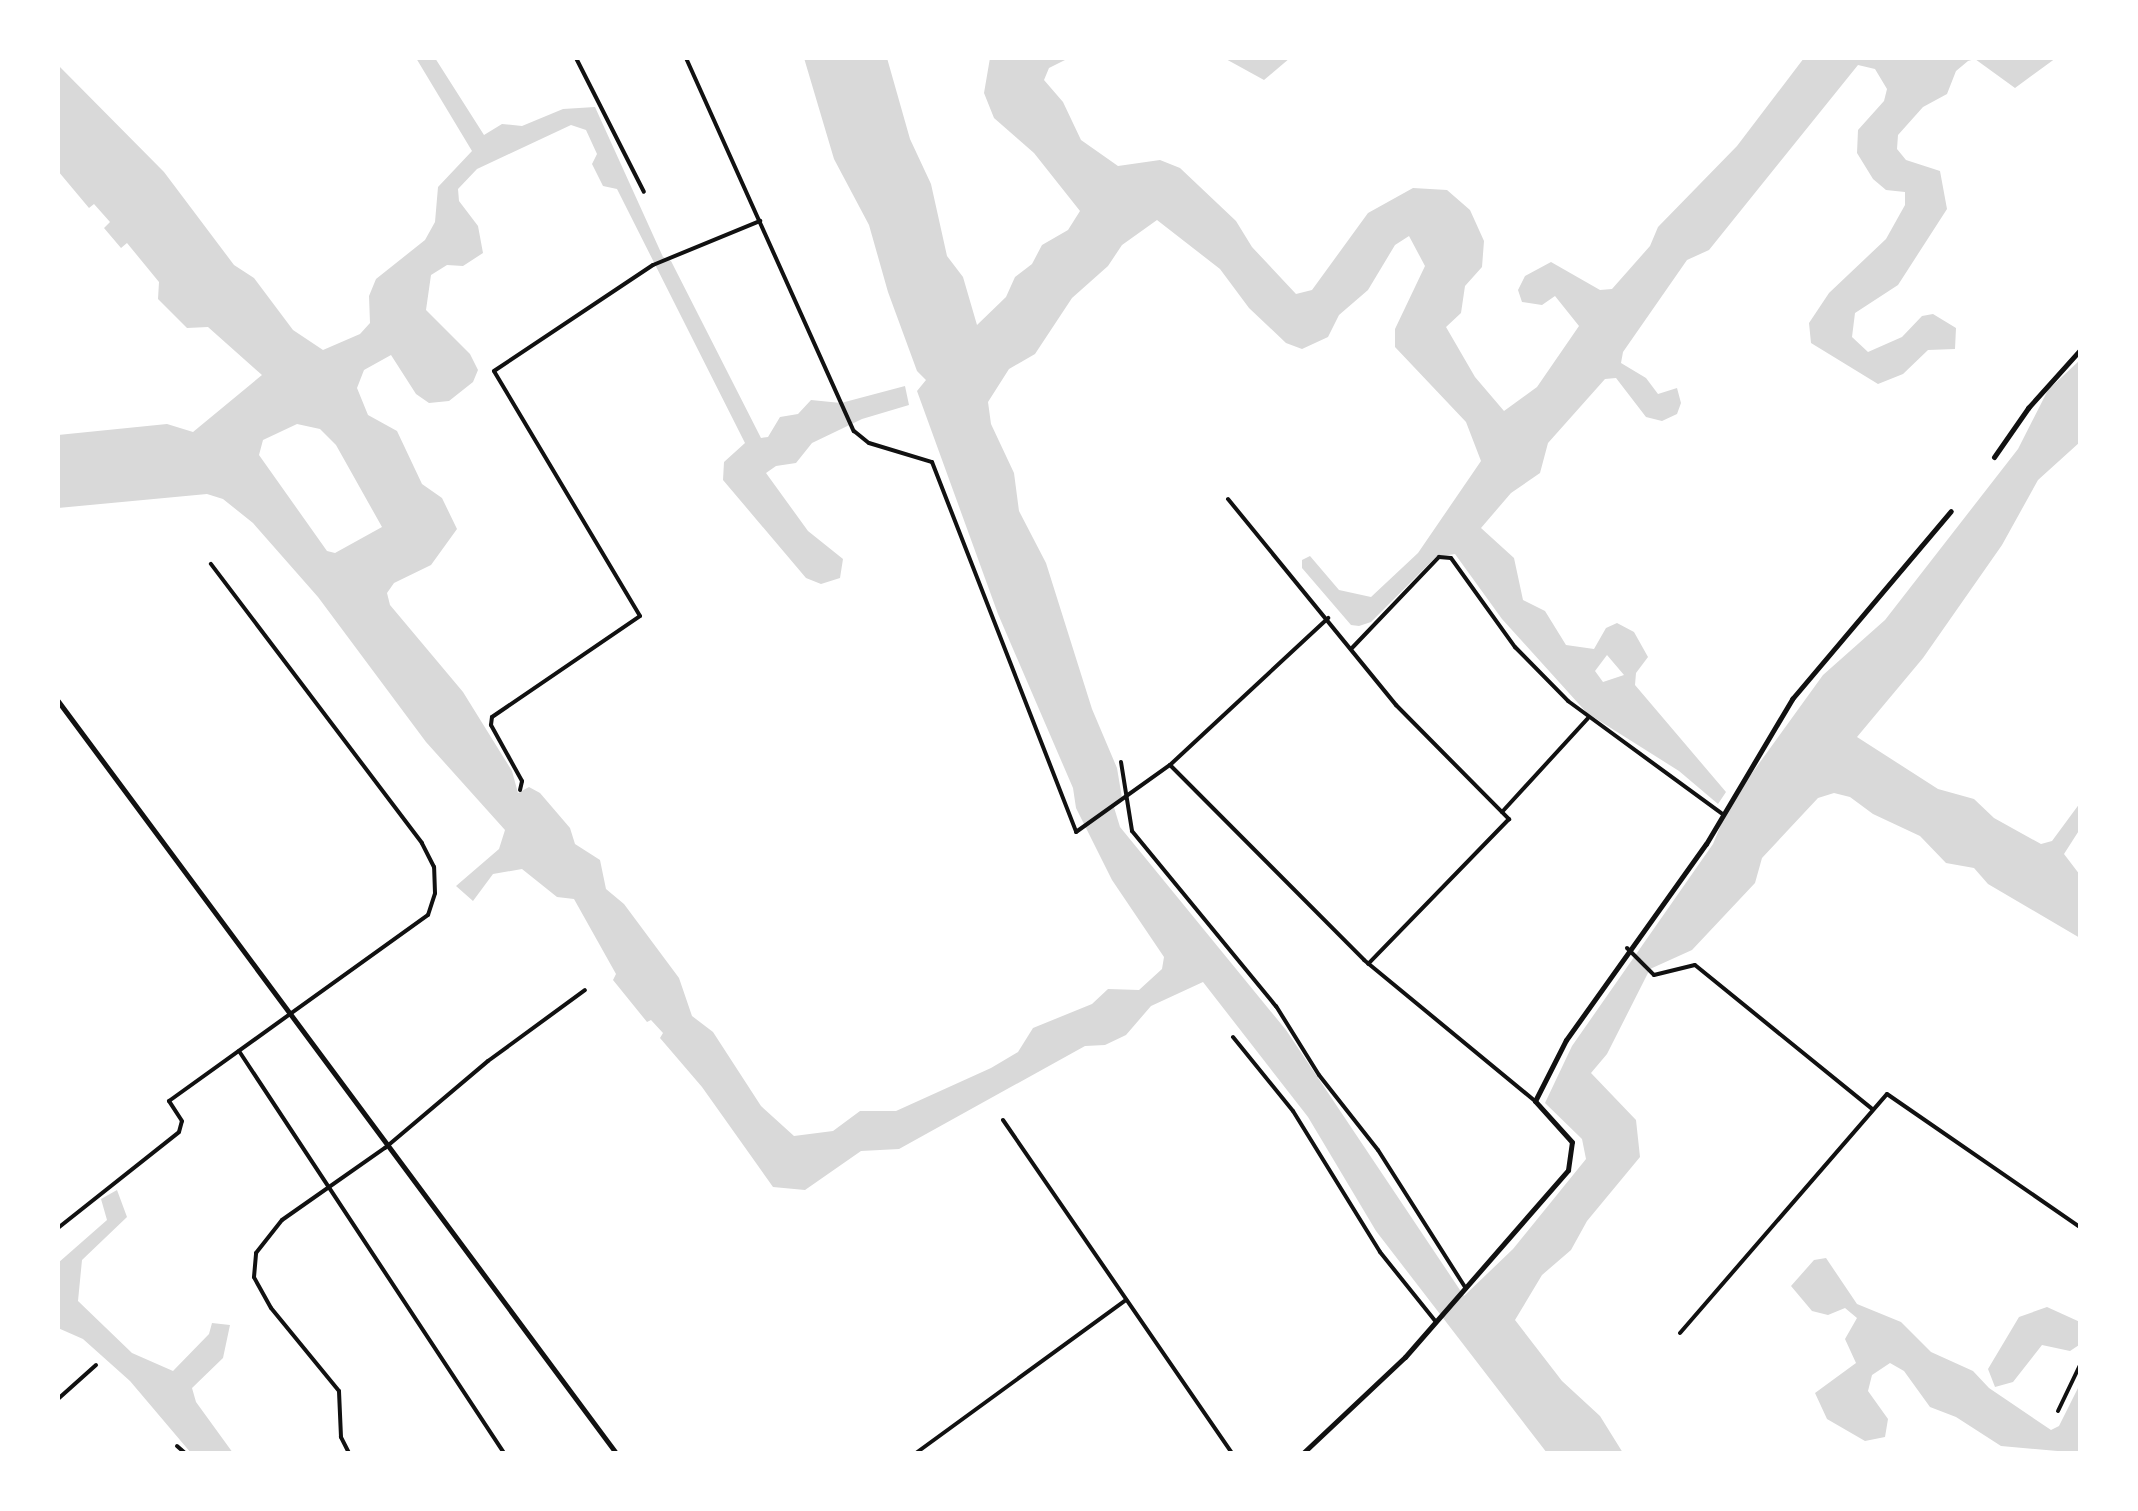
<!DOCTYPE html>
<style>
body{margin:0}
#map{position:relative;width:2138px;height:1511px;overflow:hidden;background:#fff;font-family:"Roboto Condensed",sans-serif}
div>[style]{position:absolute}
.water>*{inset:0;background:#d9d9d9}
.minor>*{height:4px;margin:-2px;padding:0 2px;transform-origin:2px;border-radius:2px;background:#111}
.tertiary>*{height:5px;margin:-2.5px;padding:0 2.5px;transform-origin:2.5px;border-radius:2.5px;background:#111}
span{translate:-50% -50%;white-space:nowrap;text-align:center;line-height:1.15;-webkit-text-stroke:6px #fff;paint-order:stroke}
.frame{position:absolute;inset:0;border:60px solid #fff;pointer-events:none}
</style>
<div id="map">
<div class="water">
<div style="clip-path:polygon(evenodd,416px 58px,435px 58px,484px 135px,502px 124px,522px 126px,563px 109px,595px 107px,663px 257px,671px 261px,761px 438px,768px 437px,780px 417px,798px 414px,811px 400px,841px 403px,905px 386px,909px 405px,862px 419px,812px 443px,796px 463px,776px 466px,766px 473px,808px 531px,843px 559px,840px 578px,821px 584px,806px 578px,723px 480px,724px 462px,745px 443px,617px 189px,603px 186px,592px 164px,597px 154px,586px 130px,571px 125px,477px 169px,458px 189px,459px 201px,478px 226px,483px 253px,463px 266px,447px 265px,431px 275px,426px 310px,470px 354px,478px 370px,473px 382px,449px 401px,429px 403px,416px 394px,391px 355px,364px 370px,357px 388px,368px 415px,397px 431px,422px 484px,442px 498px,457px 529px,431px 565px,394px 583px,387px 593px,390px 605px,463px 692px,512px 771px,518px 793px,529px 787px,540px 793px,570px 828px,575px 844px,600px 860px,606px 889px,624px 904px,679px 978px,692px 1016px,713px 1032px,761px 1106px,794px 1136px,833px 1131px,860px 1111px,896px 1111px,991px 1068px,1018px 1052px,1033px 1028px,1092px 1004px,1108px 989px,1139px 990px,1162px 969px,1164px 957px,1112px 880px,1076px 808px,1073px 788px,998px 614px,917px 391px,926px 380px,917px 371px,888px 292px,869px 225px,834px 159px,804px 58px,887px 58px,910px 139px,931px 184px,947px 256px,963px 277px,977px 325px,1006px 297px,1015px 277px,1032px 264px,1042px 245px,1068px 230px,1080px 211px,1034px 153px,994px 118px,984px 93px,990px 58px,1069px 58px,1049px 68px,1044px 80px,1063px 102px,1081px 140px,1118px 166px,1160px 160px,1180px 168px,1236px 221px,1252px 247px,1296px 294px,1312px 290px,1368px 213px,1413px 188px,1447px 190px,1470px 210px,1484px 241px,1482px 267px,1465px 286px,1461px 313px,1446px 327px,1475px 377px,1504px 411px,1537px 387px,1579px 326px,1555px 296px,1542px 305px,1522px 302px,1518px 290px,1525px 276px,1551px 262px,1600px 290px,1612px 289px,1650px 246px,1658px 227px,1737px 146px,1804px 58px,2056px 58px,2015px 88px,1975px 59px,1968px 61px,1956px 71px,1947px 94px,1923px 107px,1898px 135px,1897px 149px,1906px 160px,1940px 171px,1947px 209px,1898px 285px,1855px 313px,1852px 337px,1868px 352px,1902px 337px,1922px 316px,1933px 314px,1956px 328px,1955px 349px,1928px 350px,1903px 374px,1878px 384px,1811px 343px,1809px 323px,1829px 293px,1886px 239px,1905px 205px,1905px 192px,1886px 190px,1873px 179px,1857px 153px,1858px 130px,1884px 101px,1887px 89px,1875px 69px,1858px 65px,1709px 250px,1687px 260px,1623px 352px,1621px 363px,1646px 378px,1658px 394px,1677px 388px,1681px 403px,1677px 414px,1662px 421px,1646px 417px,1616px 378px,1605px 379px,1548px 443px,1540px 473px,1511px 493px,1481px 528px,1514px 558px,1523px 600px,1545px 611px,1566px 645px,1594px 649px,1606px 628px,1617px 623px,1634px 632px,1648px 657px,1636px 673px,1635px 685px,1726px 792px,1718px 804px,1679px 771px,1587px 713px,1502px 619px,1455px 554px,1436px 557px,1371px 622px,1359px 626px,1351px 625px,1302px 568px,1302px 560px,1310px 556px,1339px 590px,1371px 597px,1418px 553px,1481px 461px,1466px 422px,1395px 347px,1395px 329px,1425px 266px,1409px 236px,1395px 245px,1368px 290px,1339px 315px,1328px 337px,1302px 349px,1286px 343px,1249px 308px,1220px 269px,1157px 220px,1122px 245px,1108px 266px,1072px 298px,1035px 354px,1009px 369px,988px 402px,991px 424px,1014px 473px,1019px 511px,1046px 563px,1092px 709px,1117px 768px,1122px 798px,1113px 804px,1120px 827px,1286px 1030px,1464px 1296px,1513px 1249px,1586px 1159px,1582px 1139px,1545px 1103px,1572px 1046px,1713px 844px,1729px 805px,1823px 675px,1885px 620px,2018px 449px,2048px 390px,2080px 360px,2080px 442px,2038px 480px,2002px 545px,1923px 658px,1857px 737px,1938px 789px,1974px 799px,1994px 818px,2041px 844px,2052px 841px,2080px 803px,2080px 829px,2064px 854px,2080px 875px,2080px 938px,1988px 884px,1974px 868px,1946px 863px,1920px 836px,1873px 814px,1850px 797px,1834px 793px,1818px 798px,1762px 858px,1755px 883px,1692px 950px,1650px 969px,1607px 1054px,1591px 1073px,1636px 1120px,1640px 1157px,1587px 1221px,1571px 1250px,1542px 1275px,1515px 1320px,1562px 1381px,1600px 1416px,1623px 1453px,1547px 1453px,1376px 1231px,1308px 1117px,1203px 982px,1151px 1006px,1126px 1035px,1105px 1045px,1085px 1046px,899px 1149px,861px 1151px,805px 1190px,773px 1187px,702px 1087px,660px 1038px,663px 1033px,651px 1020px,647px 1022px,613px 980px,616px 974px,574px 899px,557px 897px,522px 869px,493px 874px,473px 901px,456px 886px,499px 849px,505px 830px,426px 742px,318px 597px,253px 523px,223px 499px,207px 494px,58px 508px,58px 435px,167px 424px,193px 432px,262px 375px,208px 327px,187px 328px,158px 299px,159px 282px,127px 243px,121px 248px,104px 228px,110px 222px,94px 204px,89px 208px,58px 171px,58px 65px,164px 172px,234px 265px,254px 278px,293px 330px,323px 350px,360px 334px,370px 323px,369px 296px,376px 279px,425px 240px,435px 222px,438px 187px,472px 151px,416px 58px,297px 424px,320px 429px,336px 445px,382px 527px,335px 553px,327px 551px,259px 455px,263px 440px,297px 424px,416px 58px,1607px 655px,1624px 675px,1603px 682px,1595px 671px,1607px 655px)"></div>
<div style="clip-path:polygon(1224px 58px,1290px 58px,1264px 80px)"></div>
<div style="clip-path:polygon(117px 1190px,127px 1217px,82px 1260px,78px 1301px,132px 1353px,173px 1371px,209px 1334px,212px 1323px,230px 1325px,223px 1358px,192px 1388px,196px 1402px,233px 1453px,191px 1453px,130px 1381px,83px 1339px,58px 1328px,58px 1263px,107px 1220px,101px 1199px)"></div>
<div style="clip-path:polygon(1826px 1258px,1857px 1304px,1901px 1322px,1931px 1352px,1973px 1371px,1989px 1388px,2051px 1430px,2059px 1426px,2080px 1384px,2080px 1453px,2001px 1446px,1956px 1417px,1930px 1407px,1904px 1371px,1890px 1363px,1872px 1375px,1868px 1391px,1888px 1419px,1885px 1437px,1865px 1441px,1827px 1419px,1815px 1393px,1856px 1363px,1845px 1339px,1857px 1318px,1845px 1308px,1828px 1315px,1812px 1311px,1791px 1286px,1814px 1260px)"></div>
<div style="clip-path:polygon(2047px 1307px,2080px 1322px,2079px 1345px,2070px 1351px,2042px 1345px,2013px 1382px,1995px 1387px,1988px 1369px,2019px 1317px)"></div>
</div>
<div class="minor">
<div style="left:576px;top:58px;width:150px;rotate:63.1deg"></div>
<div style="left:686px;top:58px;width:409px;rotate:65.8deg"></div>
<div style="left:854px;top:431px;width:19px;rotate:39deg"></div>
<div style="left:869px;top:443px;width:66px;rotate:16.8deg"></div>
<div style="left:932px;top:462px;width:397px;rotate:68.7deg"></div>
<div style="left:1076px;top:832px;width:115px;rotate:-35.5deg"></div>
<div style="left:1170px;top:765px;width:216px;rotate:-42.9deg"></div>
<div style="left:1228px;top:499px;width:266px;rotate:50.8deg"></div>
<div style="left:1396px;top:705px;width:161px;rotate:45.3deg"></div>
<div style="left:1509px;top:819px;width:202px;rotate:134.2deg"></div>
<div style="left:1352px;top:648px;width:126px;rotate:-46.3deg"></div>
<div style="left:1439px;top:557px;width:12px;rotate:5deg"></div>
<div style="left:1451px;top:558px;width:110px;rotate:54.3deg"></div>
<div style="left:1515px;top:647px;width:76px;rotate:45.5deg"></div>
<div style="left:1568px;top:701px;width:190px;rotate:36.2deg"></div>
<div style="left:1121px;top:762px;width:70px;rotate:80.9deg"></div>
<div style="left:1132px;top:831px;width:227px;rotate:50.6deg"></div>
<div style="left:1276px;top:1006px;width:81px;rotate:58.1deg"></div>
<div style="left:1319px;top:1075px;width:95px;rotate:51.8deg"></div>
<div style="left:1378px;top:1150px;width:162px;rotate:57.6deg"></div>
<div style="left:1170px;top:765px;width:275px;rotate:45.1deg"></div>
<div style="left:1364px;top:960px;width:222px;rotate:39.5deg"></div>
<div style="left:520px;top:790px;width:9px;rotate:-77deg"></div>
<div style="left:522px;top:781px;width:64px;rotate:-119deg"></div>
<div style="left:491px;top:725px;width:8px;rotate:-83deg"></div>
<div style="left:492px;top:717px;width:179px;rotate:-34.3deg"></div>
<div style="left:640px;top:616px;width:285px;rotate:-120.8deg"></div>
<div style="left:494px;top:371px;width:191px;rotate:-33.7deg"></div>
<div style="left:653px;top:265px;width:116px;rotate:-22.4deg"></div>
<div style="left:1502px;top:812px;width:127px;rotate:-47.5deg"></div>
<div style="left:1627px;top:948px;width:38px;rotate:45deg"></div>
<div style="left:1654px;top:975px;width:42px;rotate:-13.7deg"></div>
<div style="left:1695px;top:965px;width:227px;rotate:39.1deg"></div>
<div style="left:1233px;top:1037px;width:95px;rotate:51deg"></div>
<div style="left:1293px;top:1111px;width:166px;rotate:58.3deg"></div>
<div style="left:1380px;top:1252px;width:90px;rotate:51.3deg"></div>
<div style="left:239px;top:1051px;width:481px;rotate:56.6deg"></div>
<div style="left:1003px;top:1120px;width:404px;rotate:55.5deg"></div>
<div style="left:58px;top:1228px;width:154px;rotate:-38.4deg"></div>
<div style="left:179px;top:1132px;width:11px;rotate:-75deg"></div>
<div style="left:182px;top:1121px;width:24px;rotate:-123deg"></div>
<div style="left:169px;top:1101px;width:319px;rotate:-35.7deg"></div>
<div style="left:428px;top:915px;width:23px;rotate:-72deg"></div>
<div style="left:435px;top:893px;width:26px;rotate:-92deg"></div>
<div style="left:434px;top:867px;width:27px;rotate:-117deg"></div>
<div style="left:422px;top:843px;width:350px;rotate:-127.1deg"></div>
<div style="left:1680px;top:1333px;width:316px;rotate:-49.1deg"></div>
<div style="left:1887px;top:1094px;width:234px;rotate:34.6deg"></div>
<div style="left:58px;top:1399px;width:51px;rotate:-41.8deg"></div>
<div style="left:2058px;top:1411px;width:51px;rotate:-64.4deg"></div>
<div style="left:177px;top:1446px;width:11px;rotate:41deg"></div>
<div style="left:349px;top:1453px;width:18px;rotate:-117deg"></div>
<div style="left:341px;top:1437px;width:46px;rotate:-92.5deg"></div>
<div style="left:339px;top:1391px;width:107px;rotate:-129.3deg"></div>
<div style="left:271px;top:1308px;width:35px;rotate:-119deg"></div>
<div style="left:254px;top:1277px;width:24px;rotate:-85deg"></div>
<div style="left:256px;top:1253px;width:42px;rotate:-51.8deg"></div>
<div style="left:282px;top:1220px;width:126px;rotate:-35deg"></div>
<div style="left:385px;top:1148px;width:135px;rotate:-40.2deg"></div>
<div style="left:488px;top:1061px;width:120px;rotate:-36.2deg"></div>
<div style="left:916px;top:1453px;width:260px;rotate:-36.1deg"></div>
</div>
<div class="tertiary">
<div style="left:1994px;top:457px;width:60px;rotate:-55.2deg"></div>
<div style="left:2028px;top:408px;width:78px;rotate:-48.1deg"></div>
<div style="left:58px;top:701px;width:936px;rotate:53.42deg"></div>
<div style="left:1303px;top:1453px;width:140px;rotate:-43.3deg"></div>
<div style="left:1405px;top:1357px;width:248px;rotate:-48.9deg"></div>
<div style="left:1568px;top:1170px;width:28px;rotate:-82deg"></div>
<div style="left:1572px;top:1142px;width:55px;rotate:-132.1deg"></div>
<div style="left:1535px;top:1101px;width:68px;rotate:-63.1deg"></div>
<div style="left:1566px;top:1040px;width:241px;rotate:-54.5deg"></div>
<div style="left:1706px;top:844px;width:169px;rotate:-59.3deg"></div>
<div style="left:1792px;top:699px;width:246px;rotate:-49.8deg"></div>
</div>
<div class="frame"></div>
</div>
